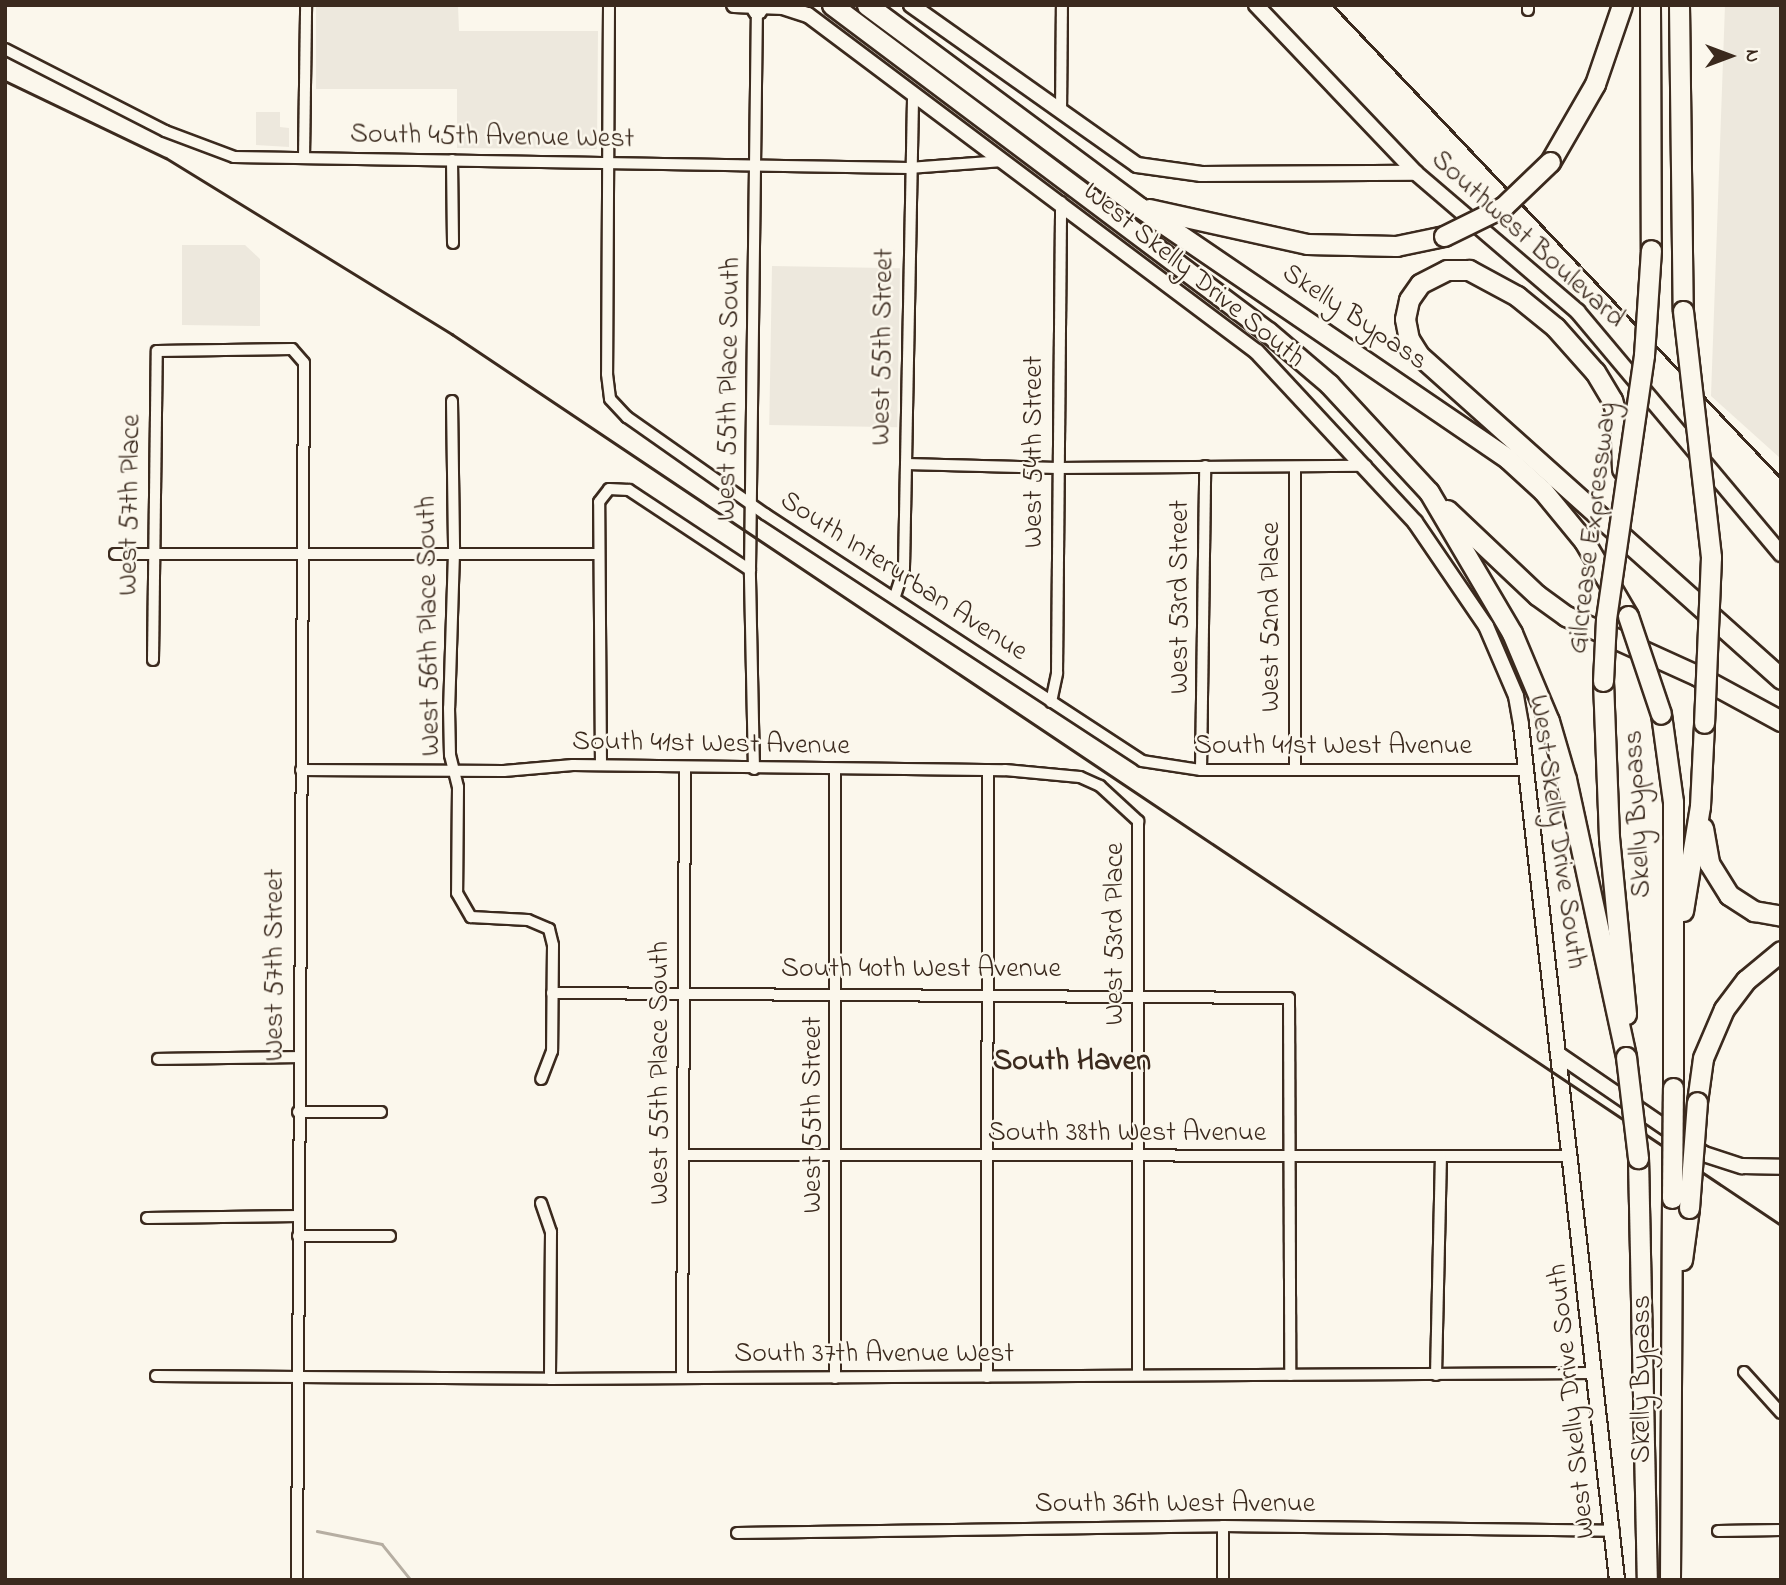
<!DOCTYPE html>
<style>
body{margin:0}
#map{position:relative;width:1786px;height:1585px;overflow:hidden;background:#fbf7ec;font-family:"Indie Flower",sans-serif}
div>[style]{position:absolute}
.built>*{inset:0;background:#ede8dd;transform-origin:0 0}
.stream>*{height:2.5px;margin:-1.25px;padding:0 1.25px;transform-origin:1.25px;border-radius:1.25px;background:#b6aea2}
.roads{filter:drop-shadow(2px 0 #3b2a1e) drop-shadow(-2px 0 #3b2a1e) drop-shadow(0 2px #3b2a1e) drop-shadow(0 -2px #3b2a1e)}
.street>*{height:10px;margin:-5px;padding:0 5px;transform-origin:5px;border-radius:5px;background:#fbf7ec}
.secondary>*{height:14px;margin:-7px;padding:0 7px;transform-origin:7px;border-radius:7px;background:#fbf7ec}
.highway>*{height:19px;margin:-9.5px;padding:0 9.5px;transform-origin:9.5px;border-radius:9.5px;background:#fbf7ec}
.rail>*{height:2.5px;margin:-1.25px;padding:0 1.25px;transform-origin:1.25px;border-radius:1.25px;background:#3b2a1e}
.bridges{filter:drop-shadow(2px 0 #3b2a1e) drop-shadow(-2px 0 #3b2a1e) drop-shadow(0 2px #3b2a1e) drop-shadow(0 -2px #3b2a1e)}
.highway-bridge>*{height:19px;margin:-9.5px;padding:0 9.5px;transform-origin:9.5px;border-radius:9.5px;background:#fbf7ec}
span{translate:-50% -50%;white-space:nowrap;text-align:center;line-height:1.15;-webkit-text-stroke:5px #fbf7ec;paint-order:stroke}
.street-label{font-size:28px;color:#3b2a1e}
.neighbourhood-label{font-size:30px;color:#3b2a1e;font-weight:700}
.frame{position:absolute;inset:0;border:7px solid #3b2a1e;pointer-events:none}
.north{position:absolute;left:1695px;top:21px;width:70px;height:70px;-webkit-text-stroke:5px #fbf7ec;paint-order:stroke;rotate:90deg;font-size:19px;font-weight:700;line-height:28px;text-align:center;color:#3b2a1e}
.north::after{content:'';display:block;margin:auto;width:24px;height:32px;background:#3b2a1e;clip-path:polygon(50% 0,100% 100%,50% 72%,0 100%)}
</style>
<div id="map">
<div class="built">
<div style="clip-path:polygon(316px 5px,458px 5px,459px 31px,598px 31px,597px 149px,457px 148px,457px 89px,316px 89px)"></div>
<div style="clip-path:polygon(1725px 5px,1781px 5px,1781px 459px,1711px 396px)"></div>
<div style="clip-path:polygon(256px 112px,280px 112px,280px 127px,289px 128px,289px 147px,256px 145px)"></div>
<div style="clip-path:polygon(182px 245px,245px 245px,260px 259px,260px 326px,182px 325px)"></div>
<div style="left:772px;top:266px;width:128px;height:159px;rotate:1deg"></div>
</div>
<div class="stream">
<div style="left:317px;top:1531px;width:66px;rotate:11.3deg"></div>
<div style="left:382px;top:1544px;width:46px;rotate:51.1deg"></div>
</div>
<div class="roads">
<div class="street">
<div style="left:609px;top:5px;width:369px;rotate:90.3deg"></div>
<div style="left:607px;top:374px;width:25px;rotate:83deg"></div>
<div style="left:610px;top:399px;width:25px;rotate:47deg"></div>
<div style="left:627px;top:417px;width:169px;rotate:35.1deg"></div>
<div style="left:765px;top:514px;width:451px;rotate:33.2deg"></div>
<div style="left:1142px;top:761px;width:60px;rotate:8.7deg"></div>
<div style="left:1201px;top:770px;width:325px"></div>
<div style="left:1528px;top:10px;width:5px;rotate:-90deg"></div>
<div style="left:5px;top:49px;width:180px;rotate:27.1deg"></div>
<div style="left:165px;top:131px;width:74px;rotate:20.6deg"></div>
<div style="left:234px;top:157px;width:675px;rotate:0.93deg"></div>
<div style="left:909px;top:168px;width:94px;rotate:-4.3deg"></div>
<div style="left:1061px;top:113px;width:108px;rotate:-89.5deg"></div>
<div style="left:304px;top:157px;width:152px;rotate:-89.2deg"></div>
<div style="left:452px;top:160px;width:83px;rotate:89.3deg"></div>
<div style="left:452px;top:401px;width:152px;rotate:89.2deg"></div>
<div style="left:454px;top:553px;width:155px;rotate:91.8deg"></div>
<div style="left:449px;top:708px;width:47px;rotate:88.8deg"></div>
<div style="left:450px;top:755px;width:33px;rotate:76deg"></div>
<div style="left:458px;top:787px;width:106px;rotate:90.5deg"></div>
<div style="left:457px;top:893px;width:28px;rotate:60deg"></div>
<div style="left:471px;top:917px;width:57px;rotate:3deg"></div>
<div style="left:528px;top:920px;width:23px;rotate:23deg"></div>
<div style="left:549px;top:929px;width:16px;rotate:76deg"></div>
<div style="left:553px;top:945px;width:106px;rotate:90.5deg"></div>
<div style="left:552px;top:1051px;width:30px;rotate:111deg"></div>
<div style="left:906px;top:464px;width:152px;rotate:1.5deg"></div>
<div style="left:1058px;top:468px;width:308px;rotate:-0.4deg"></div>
<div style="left:115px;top:554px;width:484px"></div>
<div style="left:895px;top:596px;width:29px;rotate:-72deg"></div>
<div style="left:904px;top:568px;width:472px;rotate:-88.9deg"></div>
<div style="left:153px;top:660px;width:309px;rotate:-89.3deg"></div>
<div style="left:157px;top:351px;width:135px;rotate:-0.8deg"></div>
<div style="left:292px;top:349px;width:18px;rotate:49deg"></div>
<div style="left:304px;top:363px;width:1217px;rotate:90.33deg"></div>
<div style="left:1051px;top:702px;width:30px;rotate:-78deg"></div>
<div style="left:1057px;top:673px;width:471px;rotate:-89.5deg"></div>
<div style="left:601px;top:765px;width:263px;rotate:-90.4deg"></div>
<div style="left:599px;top:502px;width:16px;rotate:-52deg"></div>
<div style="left:609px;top:489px;width:20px;rotate:3deg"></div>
<div style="left:629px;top:490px;width:145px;rotate:33.5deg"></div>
<div style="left:1295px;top:768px;width:301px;rotate:-90deg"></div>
<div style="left:754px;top:769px;width:199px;rotate:-91.2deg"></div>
<div style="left:750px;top:570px;width:561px;rotate:-89.29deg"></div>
<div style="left:835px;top:769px;width:609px;rotate:90deg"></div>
<div style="left:301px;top:770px;width:203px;rotate:0.3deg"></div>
<div style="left:504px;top:771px;width:69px;rotate:-5deg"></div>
<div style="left:573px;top:765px;width:432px;rotate:0.7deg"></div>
<div style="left:1005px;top:770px;width:75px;rotate:5.3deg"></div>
<div style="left:1080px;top:777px;width:22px;rotate:24deg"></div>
<div style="left:1100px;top:786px;width:52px;rotate:42.6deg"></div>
<div style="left:1138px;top:821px;width:554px;rotate:90deg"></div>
<div style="left:1201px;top:770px;width:304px;rotate:-89.2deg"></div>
<div style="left:552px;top:993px;width:737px;rotate:0.39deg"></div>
<div style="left:1289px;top:998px;width:377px;rotate:89.8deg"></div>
<div style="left:158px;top:1059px;width:140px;rotate:-0.8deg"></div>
<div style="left:298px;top:1112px;width:83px"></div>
<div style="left:684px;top:1155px;width:886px;rotate:0.06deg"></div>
<div style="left:541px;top:1203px;width:31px;rotate:71deg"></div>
<div style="left:551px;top:1232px;width:147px;rotate:90.4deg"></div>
<div style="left:147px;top:1218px;width:151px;rotate:-0.8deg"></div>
<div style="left:298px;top:1236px;width:92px"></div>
<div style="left:1744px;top:1372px;width:55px;rotate:47.9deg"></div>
<div style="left:1436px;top:1375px;width:218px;rotate:-88.7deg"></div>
<div style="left:156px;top:1376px;width:394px;rotate:0.4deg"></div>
<div style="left:550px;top:1379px;width:1043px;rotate:-0.33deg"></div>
<div style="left:987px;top:1377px;width:607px;rotate:-89.91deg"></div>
<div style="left:682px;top:1378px;width:610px;rotate:-89.72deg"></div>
<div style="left:1223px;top:1526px;width:54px;rotate:90deg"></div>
<div style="left:1718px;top:1531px;width:63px;rotate:-0.9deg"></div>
<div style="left:737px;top:1533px;width:486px;rotate:-0.8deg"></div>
<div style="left:1223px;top:1526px;width:391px;rotate:0.7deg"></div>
</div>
<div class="secondary">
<div style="left:734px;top:5px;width:49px;rotate:2.3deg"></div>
<div style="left:783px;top:7px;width:26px;rotate:18deg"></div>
<div style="left:808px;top:15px;width:561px;rotate:36.89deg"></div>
<div style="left:1257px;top:352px;width:232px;rotate:47.1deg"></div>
<div style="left:1415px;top:522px;width:126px;rotate:55.7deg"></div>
<div style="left:1486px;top:626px;width:76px;rotate:66.8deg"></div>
<div style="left:1516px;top:696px;width:29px;rotate:80deg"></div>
<div style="left:1521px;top:725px;width:860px;rotate:83.59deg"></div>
<div style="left:911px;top:5px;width:277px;rotate:35.3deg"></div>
<div style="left:1137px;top:165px;width:65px;rotate:8deg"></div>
<div style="left:1201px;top:174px;width:215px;rotate:-0.3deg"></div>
<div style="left:1256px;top:5px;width:232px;rotate:46.4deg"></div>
<div style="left:1416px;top:173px;width:213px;rotate:40.6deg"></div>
<div style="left:1578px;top:312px;width:316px;rotate:50deg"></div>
<div style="left:1558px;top:1054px;width:177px;rotate:34.4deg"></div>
<div style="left:1704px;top:1154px;width:40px;rotate:18deg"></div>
<div style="left:1742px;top:1166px;width:39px;rotate:1deg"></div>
</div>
<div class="highway">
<div style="left:757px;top:5px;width:4px;rotate:90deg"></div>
<div style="left:832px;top:5px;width:545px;rotate:36.87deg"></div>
<div style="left:1268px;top:332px;width:80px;rotate:40.4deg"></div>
<div style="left:1329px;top:384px;width:147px;rotate:47.2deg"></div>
<div style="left:1429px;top:492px;width:164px;rotate:59.5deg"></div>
<div style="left:1512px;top:633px;width:95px;rotate:67.2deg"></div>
<div style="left:1549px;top:721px;width:60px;rotate:73.7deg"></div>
<div style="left:1566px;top:779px;width:284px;rotate:77.8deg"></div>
<div style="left:867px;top:5px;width:339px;rotate:36.6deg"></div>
<div style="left:1139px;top:207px;width:447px;rotate:34.3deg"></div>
<div style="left:1508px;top:459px;width:47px;rotate:42.4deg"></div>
<div style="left:1543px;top:491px;width:65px;rotate:50.6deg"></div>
<div style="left:1584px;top:541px;width:87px;rotate:59.6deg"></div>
<div style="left:1650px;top:5px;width:245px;rotate:89.8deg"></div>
<div style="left:1679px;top:5px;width:306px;rotate:89.3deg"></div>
<div style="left:1550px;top:162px;width:90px;rotate:-60deg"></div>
<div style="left:1595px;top:84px;width:83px;rotate:-71.1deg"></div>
<div style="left:1149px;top:209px;width:162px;rotate:12.5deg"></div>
<div style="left:1307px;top:244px;width:89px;rotate:1.3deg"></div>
<div style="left:1396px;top:246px;width:49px;rotate:-11.8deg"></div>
<div style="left:1622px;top:469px;width:38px;rotate:-92deg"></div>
<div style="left:1621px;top:431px;width:32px;rotate:-106deg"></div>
<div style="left:1612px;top:400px;width:33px;rotate:-121deg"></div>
<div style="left:1595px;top:372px;width:60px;rotate:-131.6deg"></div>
<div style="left:1555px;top:327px;width:49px;rotate:-140.8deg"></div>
<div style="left:1517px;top:296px;width:55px;rotate:-151.6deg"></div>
<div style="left:1469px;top:270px;width:22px;rotate:180deg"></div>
<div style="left:1447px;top:270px;width:30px;rotate:153deg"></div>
<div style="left:1420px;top:284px;width:19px;rotate:125deg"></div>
<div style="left:1409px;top:300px;width:19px;rotate:102deg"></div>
<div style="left:1405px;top:319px;width:20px;rotate:79deg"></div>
<div style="left:1409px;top:339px;width:19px;rotate:58deg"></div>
<div style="left:1419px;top:355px;width:486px;rotate:41.8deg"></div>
<div style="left:1447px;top:510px;width:124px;rotate:43.4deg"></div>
<div style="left:1537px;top:595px;width:36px;rotate:36deg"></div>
<div style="left:1566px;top:616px;width:145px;rotate:24.4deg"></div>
<div style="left:1698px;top:676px;width:94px;rotate:28.5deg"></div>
<div style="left:1603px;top:681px;width:156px;rotate:87.8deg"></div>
<div style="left:1609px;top:837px;width:178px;rotate:84.5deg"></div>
<div style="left:1661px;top:714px;width:89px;rotate:82.2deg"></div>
<div style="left:1673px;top:802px;width:286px;rotate:90deg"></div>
<div style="left:1703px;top:828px;width:36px;rotate:80deg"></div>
<div style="left:1709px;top:863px;width:38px;rotate:58deg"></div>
<div style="left:1729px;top:895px;width:30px;rotate:33deg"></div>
<div style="left:1754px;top:911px;width:27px;rotate:10deg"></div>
<div style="left:1683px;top:911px;width:106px;rotate:-80.8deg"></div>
<div style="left:1700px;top:806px;width:83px;rotate:-87.2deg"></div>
<div style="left:1697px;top:1102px;width:44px;rotate:-82.2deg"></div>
<div style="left:1703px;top:1058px;width:53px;rotate:-66.8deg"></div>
<div style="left:1724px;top:1009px;width:36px;rotate:-53deg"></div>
<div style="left:1746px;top:980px;width:45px;rotate:-39.6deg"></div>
<div style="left:1638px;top:1158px;width:422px;rotate:88.8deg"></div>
<div style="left:1682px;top:1260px;width:52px;rotate:-82.3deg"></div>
<div style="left:1670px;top:1580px;width:382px;rotate:-89.7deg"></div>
</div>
</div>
<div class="rail">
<div style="left:1333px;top:5px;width:651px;rotate:46.55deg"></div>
<div style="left:5px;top:81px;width:178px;rotate:25.6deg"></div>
<div style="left:166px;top:158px;width:336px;rotate:31.6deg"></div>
<div style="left:452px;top:334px;width:1600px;rotate:33.84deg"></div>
</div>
<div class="bridges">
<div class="highway-bridge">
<div style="left:1444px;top:236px;width:66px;rotate:-26.2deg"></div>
<div style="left:1503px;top:207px;width:65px;rotate:-43.8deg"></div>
<div style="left:1683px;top:311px;width:248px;rotate:83.5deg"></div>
<div style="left:1711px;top:557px;width:166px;rotate:92.4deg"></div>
<div style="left:1628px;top:616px;width:103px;rotate:71.4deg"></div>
<div style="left:1603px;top:681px;width:62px;rotate:-87.2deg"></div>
<div style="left:1606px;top:619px;width:267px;rotate:-81.8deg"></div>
<div style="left:1644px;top:355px;width:105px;rotate:-86.2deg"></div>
<div style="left:1626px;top:1057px;width:102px;rotate:83.2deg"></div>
<div style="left:1672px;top:1198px;width:110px;rotate:-89.5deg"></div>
<div style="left:1689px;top:1208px;width:106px;rotate:-85.7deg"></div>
</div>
</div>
<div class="street-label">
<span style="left:492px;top:138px;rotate:1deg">South 45th Avenue West</span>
<span style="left:1527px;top:240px;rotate:42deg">Southwest Boulevard</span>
<span style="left:1193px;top:276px;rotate:39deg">West Skelly Drive South</span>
<span style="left:1354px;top:318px;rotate:34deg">Skelly Bypass</span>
<span style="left:884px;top:347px;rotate:-89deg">West 55th Street</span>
<span style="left:730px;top:389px;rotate:-89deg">West 55th Place South</span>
<span style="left:1035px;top:452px;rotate:-90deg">West 54th Street</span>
<span style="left:131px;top:505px;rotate:-89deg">West 57th Place</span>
<span style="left:1594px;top:528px;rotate:-83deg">Gilcrease Expressway</span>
<span style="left:903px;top:577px;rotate:33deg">South Interurban Avenue</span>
<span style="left:1181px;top:597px;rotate:-90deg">West 53rd Street</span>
<span style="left:1272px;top:617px;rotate:-90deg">West 52nd Place</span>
<span style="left:430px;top:626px;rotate:-91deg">West 56th Place South</span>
<span style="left:711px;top:745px;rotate:1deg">South 41st West Avenue</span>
<span style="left:1333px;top:747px">South 41st West Avenue</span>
<span style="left:1639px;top:814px;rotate:-93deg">Skelly Bypass</span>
<span style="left:1556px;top:832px;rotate:82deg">West Skelly Drive South</span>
<span style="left:1116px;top:934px;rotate:-90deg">West 53rd Place</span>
<span style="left:276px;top:965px;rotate:-90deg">West 57th Street</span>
<span style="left:921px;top:970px">South 40th West Avenue</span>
<span style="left:661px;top:1073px;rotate:-90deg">West 55th Place South</span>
<span style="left:814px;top:1115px;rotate:-90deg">West 55th Street</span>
<span style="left:1127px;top:1134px">South 38th West Avenue</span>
<span style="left:874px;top:1355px">South 37th Avenue West</span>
<span style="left:1643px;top:1379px;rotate:-90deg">Skelly Bypass</span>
<span style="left:1573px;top:1401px;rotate:-96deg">West Skelly Drive South</span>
<span style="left:1175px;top:1505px">South 36th West Avenue</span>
</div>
<div class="neighbourhood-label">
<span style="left:1072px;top:1062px">South Haven</span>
</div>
<div class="frame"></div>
<div class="north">N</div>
</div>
